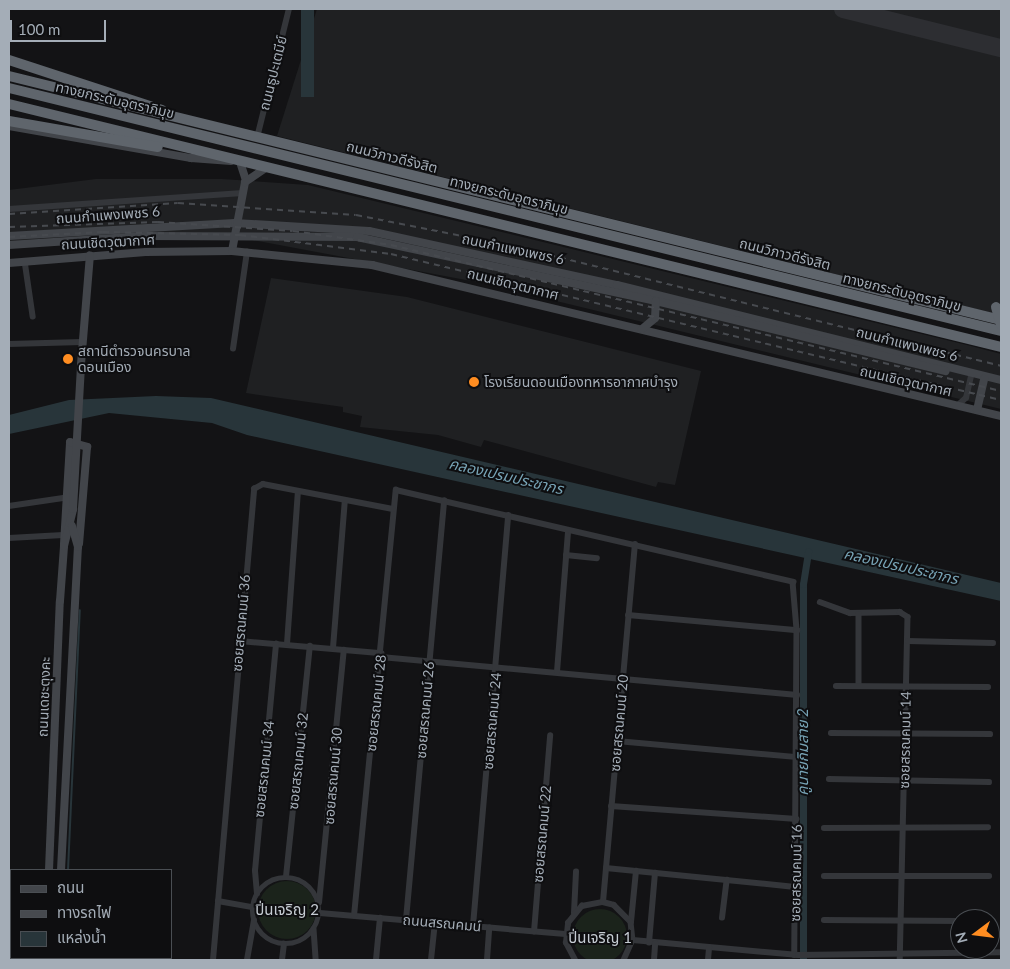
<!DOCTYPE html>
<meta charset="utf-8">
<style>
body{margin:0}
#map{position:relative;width:1010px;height:969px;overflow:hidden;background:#131315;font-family:Lato,"Noto Sans Thai",sans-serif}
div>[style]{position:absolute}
.built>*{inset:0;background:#1f2022}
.green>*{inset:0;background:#1b231b}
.round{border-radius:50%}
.water>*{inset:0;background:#28353a;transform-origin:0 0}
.stream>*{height:2px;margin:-1px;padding:0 1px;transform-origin:1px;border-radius:1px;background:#28353a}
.canal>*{height:7px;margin:-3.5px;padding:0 3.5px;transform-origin:3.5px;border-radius:3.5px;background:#28353a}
.taxiway>*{height:18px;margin:-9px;padding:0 9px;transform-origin:9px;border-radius:9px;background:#2d2e32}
.street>*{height:5.5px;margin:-2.75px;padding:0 2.75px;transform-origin:2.75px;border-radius:2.75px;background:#34363a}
.street>.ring{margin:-2.75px;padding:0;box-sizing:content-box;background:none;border:5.5px solid #34363a;border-radius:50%}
.secondary>*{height:8px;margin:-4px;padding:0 4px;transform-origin:4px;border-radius:4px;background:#42454a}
.highway>*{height:10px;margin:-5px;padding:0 5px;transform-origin:5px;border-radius:5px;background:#5f656c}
.rail>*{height:2px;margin-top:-1px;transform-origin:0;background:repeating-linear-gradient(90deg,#474a4f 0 6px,transparent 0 11px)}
.secondary-bridge>*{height:8px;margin:-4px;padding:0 4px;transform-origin:4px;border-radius:4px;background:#42454a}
.highway-bridge>*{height:10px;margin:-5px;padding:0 5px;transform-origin:5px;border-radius:5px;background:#5f656c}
.dots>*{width:14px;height:14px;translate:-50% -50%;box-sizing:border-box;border:2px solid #0e0e10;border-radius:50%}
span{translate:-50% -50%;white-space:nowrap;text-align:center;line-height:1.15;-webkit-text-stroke:4px #0e0e10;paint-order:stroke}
.street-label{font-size:14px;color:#a4adb7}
.poi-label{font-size:14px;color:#a4adb7}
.left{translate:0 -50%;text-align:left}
.water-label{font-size:15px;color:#77a3b5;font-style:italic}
.neighbourhood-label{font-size:15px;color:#c5cbd2}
.frame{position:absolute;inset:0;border:10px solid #a4adb7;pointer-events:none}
.legend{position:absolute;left:10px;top:869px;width:162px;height:90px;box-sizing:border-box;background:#0e0e10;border:1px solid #4a4e53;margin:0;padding:6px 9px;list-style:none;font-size:15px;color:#a4adb7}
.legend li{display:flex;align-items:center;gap:10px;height:25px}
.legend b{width:25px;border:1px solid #4a4e53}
.north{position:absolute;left:950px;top:909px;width:50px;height:50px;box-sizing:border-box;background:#0e0e10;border:1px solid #4a4e53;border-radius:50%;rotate:255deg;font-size:14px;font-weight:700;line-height:20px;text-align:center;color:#a4adb7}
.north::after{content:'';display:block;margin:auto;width:18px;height:22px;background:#ff8d21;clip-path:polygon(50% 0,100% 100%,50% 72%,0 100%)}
.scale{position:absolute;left:10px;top:20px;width:96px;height:22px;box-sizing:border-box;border:2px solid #a4adb7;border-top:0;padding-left:6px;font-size:15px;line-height:18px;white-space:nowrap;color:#a4adb7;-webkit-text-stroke:4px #0e0e10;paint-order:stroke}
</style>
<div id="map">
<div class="built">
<div style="clip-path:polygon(317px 9px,1001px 9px,1001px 315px,277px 136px)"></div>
<div style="clip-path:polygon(96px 179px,222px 179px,308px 185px,971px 346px,1001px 354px,1001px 409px,482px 283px,242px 238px,9px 243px,9px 190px)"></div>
<div style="clip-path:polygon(271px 278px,407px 297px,701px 371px,675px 485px,658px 482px,656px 487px,484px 440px,481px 447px,438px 435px,360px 427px,362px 416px,343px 412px,343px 407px,246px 393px)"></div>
</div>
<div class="green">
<div class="round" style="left:258px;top:881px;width:58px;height:58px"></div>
<div class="round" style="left:573px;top:909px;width:54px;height:54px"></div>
</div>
<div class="water">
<div style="left:301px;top:9px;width:13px;height:88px"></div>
<div style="clip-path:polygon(156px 396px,211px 398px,1001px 583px,1001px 601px,247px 435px,212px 423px,109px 413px,9px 434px,9px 415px,69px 400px)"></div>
</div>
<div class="stream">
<div style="left:68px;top:870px;width:260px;rotate:-87.4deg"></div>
<div style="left:63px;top:960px;width:2px;rotate:-90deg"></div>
</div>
<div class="canal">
<div style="left:803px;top:960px;width:376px;rotate:-90deg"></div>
<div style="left:803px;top:584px;width:33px;rotate:-81deg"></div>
</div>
<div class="taxiway">
<div style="left:843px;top:9px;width:163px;rotate:13.9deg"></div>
</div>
<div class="street">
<div style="left:257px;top:138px;width:133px;rotate:-76.1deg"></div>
<div style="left:9px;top:209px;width:234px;rotate:-3.9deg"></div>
<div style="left:25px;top:261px;width:56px;rotate:81.7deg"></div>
<div style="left:9px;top:344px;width:73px;rotate:-1.6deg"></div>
<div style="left:233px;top:349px;width:98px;rotate:-81.8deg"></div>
<div style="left:957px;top:406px;width:12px;rotate:-42deg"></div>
<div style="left:966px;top:398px;width:22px;rotate:-77deg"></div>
<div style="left:9px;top:506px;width:56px;rotate:-8.3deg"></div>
<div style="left:9px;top:538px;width:54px;rotate:-3.2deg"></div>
<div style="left:566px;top:555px;width:31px;rotate:6deg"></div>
<div style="left:820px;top:602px;width:32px;rotate:20deg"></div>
<div style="left:850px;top:613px;width:50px;rotate:-1.1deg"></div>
<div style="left:900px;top:612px;width:9px;rotate:32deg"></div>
<div style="left:908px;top:617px;width:343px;rotate:91.3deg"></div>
<div style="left:859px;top:614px;width:72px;rotate:90deg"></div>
<div style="left:628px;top:615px;width:170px;rotate:5.1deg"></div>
<div style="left:240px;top:641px;width:142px;rotate:4.9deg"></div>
<div style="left:908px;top:641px;width:85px;rotate:1.3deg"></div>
<div style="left:287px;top:644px;width:153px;rotate:-85.9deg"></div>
<div style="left:333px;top:648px;width:148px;rotate:-85.4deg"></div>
<div style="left:381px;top:657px;width:418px;rotate:5.2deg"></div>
<div style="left:557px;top:672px;width:141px;rotate:-85.5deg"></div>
<div style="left:836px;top:686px;width:152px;rotate:0.4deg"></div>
<div style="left:831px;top:733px;width:159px;rotate:0.4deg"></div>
<div style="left:617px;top:741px;width:181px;rotate:5.1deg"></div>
<div style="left:829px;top:779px;width:160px;rotate:1.1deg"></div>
<div style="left:611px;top:806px;width:186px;rotate:4deg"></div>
<div style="left:824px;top:828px;width:164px;rotate:-0.3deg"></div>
<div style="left:606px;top:868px;width:190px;rotate:5.7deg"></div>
<div style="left:824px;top:876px;width:165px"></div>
<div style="left:286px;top:877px;width:232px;rotate:-84.1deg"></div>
<div class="ring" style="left:253px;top:878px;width:60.5px;height:60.5px"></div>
<div style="left:257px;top:894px;width:23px;rotate:-95deg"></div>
<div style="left:255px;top:871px;width:228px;rotate:-84.7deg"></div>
<div style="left:218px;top:901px;width:36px;rotate:10deg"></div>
<div style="left:603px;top:902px;width:359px;rotate:-84.9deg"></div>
<div style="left:319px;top:903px;width:254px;rotate:-84.4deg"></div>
<div style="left:320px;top:913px;width:246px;rotate:4.9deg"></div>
<div style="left:574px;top:913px;width:41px;rotate:-87.2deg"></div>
<div style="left:354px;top:916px;width:428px;rotate:-84.4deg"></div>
<div style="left:396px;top:490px;width:408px;rotate:13deg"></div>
<div style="left:793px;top:582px;width:48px;rotate:85.2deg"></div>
<div style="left:797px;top:630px;width:325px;rotate:90.4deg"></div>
<div style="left:722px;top:918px;width:38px;rotate:-83deg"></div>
<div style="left:406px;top:920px;width:421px;rotate:-84.8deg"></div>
<div style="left:824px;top:920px;width:136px;rotate:0.4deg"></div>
<div style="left:631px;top:922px;width:51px;rotate:-84.4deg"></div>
<div style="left:990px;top:922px;width:1px"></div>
<div style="left:473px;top:926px;width:412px;rotate:-85.1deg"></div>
<div style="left:314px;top:929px;width:31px;rotate:86deg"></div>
<div style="left:534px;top:932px;width:197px;rotate:-85.3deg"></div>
<div style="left:633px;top:940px;width:166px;rotate:5.2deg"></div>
<div style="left:798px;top:955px;width:203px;rotate:-0.8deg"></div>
<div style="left:649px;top:943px;width:70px;rotate:-85.1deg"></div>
<div style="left:213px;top:960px;width:473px;rotate:-85deg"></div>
<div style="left:254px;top:489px;width:10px;rotate:-29deg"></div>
<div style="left:263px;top:484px;width:132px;rotate:10.9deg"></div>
<div style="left:247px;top:960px;width:40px;rotate:-80deg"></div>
<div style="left:282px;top:960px;width:16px;rotate:-83deg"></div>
<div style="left:376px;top:960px;width:42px;rotate:-84.6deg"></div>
<div style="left:431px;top:960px;width:37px;rotate:-84deg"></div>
<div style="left:487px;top:960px;width:32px;rotate:-86deg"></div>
<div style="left:575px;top:960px;width:19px;rotate:-118deg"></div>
<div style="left:566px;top:943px;width:20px;rotate:-84deg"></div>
<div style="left:568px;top:923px;width:22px;rotate:-51deg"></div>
<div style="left:582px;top:906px;width:21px;rotate:-11deg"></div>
<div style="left:603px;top:902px;width:11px;rotate:15deg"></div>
<div style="left:614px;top:905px;width:24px;rotate:45deg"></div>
<div style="left:631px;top:922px;width:18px;rotate:84deg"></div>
<div style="left:633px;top:940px;width:22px;rotate:114deg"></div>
<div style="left:654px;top:960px;width:16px;rotate:-86deg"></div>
<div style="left:708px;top:960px;width:12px;rotate:-85deg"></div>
</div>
<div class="secondary">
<div style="left:9px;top:126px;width:185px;rotate:10deg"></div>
<div style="left:191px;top:158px;width:40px;rotate:4.3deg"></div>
<div style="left:240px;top:162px;width:19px;rotate:72deg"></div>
<div style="left:9px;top:236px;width:226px;rotate:-3.3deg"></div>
<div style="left:235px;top:223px;width:134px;rotate:3.4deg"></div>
<div style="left:369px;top:231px;width:254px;rotate:12.3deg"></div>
<div style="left:617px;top:285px;width:396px;rotate:13.9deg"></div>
<div style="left:9px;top:245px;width:136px;rotate:-3.8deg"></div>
<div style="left:145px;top:236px;width:212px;rotate:0.3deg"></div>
<div style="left:357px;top:237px;width:306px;rotate:12.1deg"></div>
<div style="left:656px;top:301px;width:298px;rotate:13.6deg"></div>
<div style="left:232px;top:251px;width:70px;rotate:-79.3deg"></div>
<div style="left:245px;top:182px;width:25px;rotate:-34deg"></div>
<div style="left:9px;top:263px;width:137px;rotate:-4.6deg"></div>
<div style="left:146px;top:252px;width:86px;rotate:-0.7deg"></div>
<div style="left:232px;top:251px;width:141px;rotate:5.7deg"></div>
<div style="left:372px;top:265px;width:647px;rotate:13.5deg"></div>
<div style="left:642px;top:329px;width:17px;rotate:-40deg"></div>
<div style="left:655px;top:318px;width:17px;rotate:-87deg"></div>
<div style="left:81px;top:364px;width:109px;rotate:-85.3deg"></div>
<div style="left:977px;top:410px;width:32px;rotate:-77deg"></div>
<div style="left:64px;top:544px;width:102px;rotate:-86.6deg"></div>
<div style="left:70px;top:442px;width:18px;rotate:16deg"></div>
<div style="left:87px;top:447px;width:97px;rotate:94.7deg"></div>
<div style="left:49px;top:870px;width:269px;rotate:-87.7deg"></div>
<div style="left:60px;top:601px;width:55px;rotate:-85.8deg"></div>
<div style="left:64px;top:546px;width:38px;rotate:-76deg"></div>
<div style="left:61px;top:870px;width:323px;rotate:-87deg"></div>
<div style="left:78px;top:547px;width:22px;rotate:-106deg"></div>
<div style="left:45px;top:959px;width:11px;rotate:5deg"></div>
</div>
<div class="highway">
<div style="left:9px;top:60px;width:161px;rotate:18.1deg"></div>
<div style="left:9px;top:76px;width:1022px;rotate:13.82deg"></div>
<div style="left:9px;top:88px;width:1021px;rotate:13.76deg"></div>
<div style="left:9px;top:104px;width:1021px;rotate:13.76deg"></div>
<div style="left:9px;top:121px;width:151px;rotate:9.9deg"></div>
</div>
<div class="rail">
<div style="left:9px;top:214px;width:169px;rotate:-3.7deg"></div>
<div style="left:178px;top:203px;width:178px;rotate:3.9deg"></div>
<div style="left:356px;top:215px;width:164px;rotate:11.2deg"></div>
<div style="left:517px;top:247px;width:498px;rotate:13.8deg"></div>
<div style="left:9px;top:227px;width:149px;rotate:-1.9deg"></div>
<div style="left:158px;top:222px;width:135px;rotate:3.8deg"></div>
<div style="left:293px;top:231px;width:99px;rotate:8.1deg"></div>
<div style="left:391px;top:245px;width:627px;rotate:13.46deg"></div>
<div style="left:9px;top:237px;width:94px;rotate:-3deg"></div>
<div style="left:103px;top:232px;width:137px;rotate:1.3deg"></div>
<div style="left:240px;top:235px;width:152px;rotate:7.2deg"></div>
<div style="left:391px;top:254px;width:627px;rotate:13.46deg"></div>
</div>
<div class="secondary-bridge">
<div style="left:73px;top:509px;width:145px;rotate:-86.8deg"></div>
</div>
<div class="highway-bridge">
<div style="left:996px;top:307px;width:18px;rotate:74deg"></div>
</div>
<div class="dots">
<div style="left:68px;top:359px;background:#ff8d21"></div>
<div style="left:474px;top:382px;background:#ff8d21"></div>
</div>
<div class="street-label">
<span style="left:273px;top:73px;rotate:-76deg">ถนนธูปะเตมีย์</span>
<span style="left:115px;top:100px;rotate:13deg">ทางยกระดับอุตราภิมุข</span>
<span style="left:392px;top:157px;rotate:14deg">ถนนวิภาวดีรังสิต</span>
<span style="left:509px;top:195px;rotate:14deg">ทางยกระดับอุตราภิมุข</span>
<span style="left:108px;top:215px;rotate:-4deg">ถนนกำแพงเพชร 6</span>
<span style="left:108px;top:242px;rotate:-3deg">ถนนเชิดวุฒากาศ</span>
<span style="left:513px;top:249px;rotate:12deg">ถนนกำแพงเพชร 6</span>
<span style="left:785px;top:254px;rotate:14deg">ถนนวิภาวดีรังสิต</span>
<span style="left:513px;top:284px;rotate:14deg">ถนนเชิดวุฒากาศ</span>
<span style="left:902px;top:292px;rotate:14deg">ทางยกระดับอุตราภิมุข</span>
<span style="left:907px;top:344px;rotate:14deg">ถนนกำแพงเพชร 6</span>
<span style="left:906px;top:381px;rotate:13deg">ถนนเชิดวุฒากาศ</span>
<span style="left:241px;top:623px;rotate:-85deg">ซอยสรณคมน์ 36</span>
<span style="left:44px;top:697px;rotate:-88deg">ถนนเดชะตุงคะ</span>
<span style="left:376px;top:703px;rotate:-84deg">ซอยสรณคมน์ 28</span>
<span style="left:425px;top:710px;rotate:-85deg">ซอยสรณคมน์ 26</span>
<span style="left:492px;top:721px;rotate:-85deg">ซอยสรณคมน์ 24</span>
<span style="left:619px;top:723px;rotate:-85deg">ซอยสรณคมน์ 20</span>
<span style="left:905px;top:740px;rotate:-89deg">ซอยสรณคมน์ 14</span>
<span style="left:298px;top:761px;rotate:-84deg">ซอยสรณคมน์ 32</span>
<span style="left:264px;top:769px;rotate:-84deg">ซอยสรณคมน์ 34</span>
<span style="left:333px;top:776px;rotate:-85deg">ซอยสรณคมน์ 30</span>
<span style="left:542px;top:834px;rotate:-85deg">ซอยสรณคมน์ 22</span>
<span style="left:796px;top:873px;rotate:-89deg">ซอยสรณคมน์ 16</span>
<span style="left:442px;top:923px;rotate:5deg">ถนนสรณคมน์</span>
</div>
<div class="poi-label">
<span class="left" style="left:78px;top:359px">สถานีตำรวจนครบาล<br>ดอนเมือง</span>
<span class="left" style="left:484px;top:382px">โรงเรียนดอนเมืองทหารอากาศบำรุง</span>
</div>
<div class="water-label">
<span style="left:506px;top:476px;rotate:13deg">คลองเปรมประชากร</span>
<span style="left:901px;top:566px;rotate:13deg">คลองเปรมประชากร</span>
<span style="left:803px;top:752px;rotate:-90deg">คูนายกิมสาย 2</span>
</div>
<div class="neighbourhood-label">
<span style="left:287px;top:910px">ปิ่นเจริญ 2</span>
<span style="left:600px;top:938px">ปิ่นเจริญ 1</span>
</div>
<div class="frame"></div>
<ul class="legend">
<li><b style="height:6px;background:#42454a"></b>ถนน</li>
<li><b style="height:6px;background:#474a4f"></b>ทางรถไฟ</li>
<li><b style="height:14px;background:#28353a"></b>แหล่งน้ำ</li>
</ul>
<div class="north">N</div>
<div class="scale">100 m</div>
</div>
